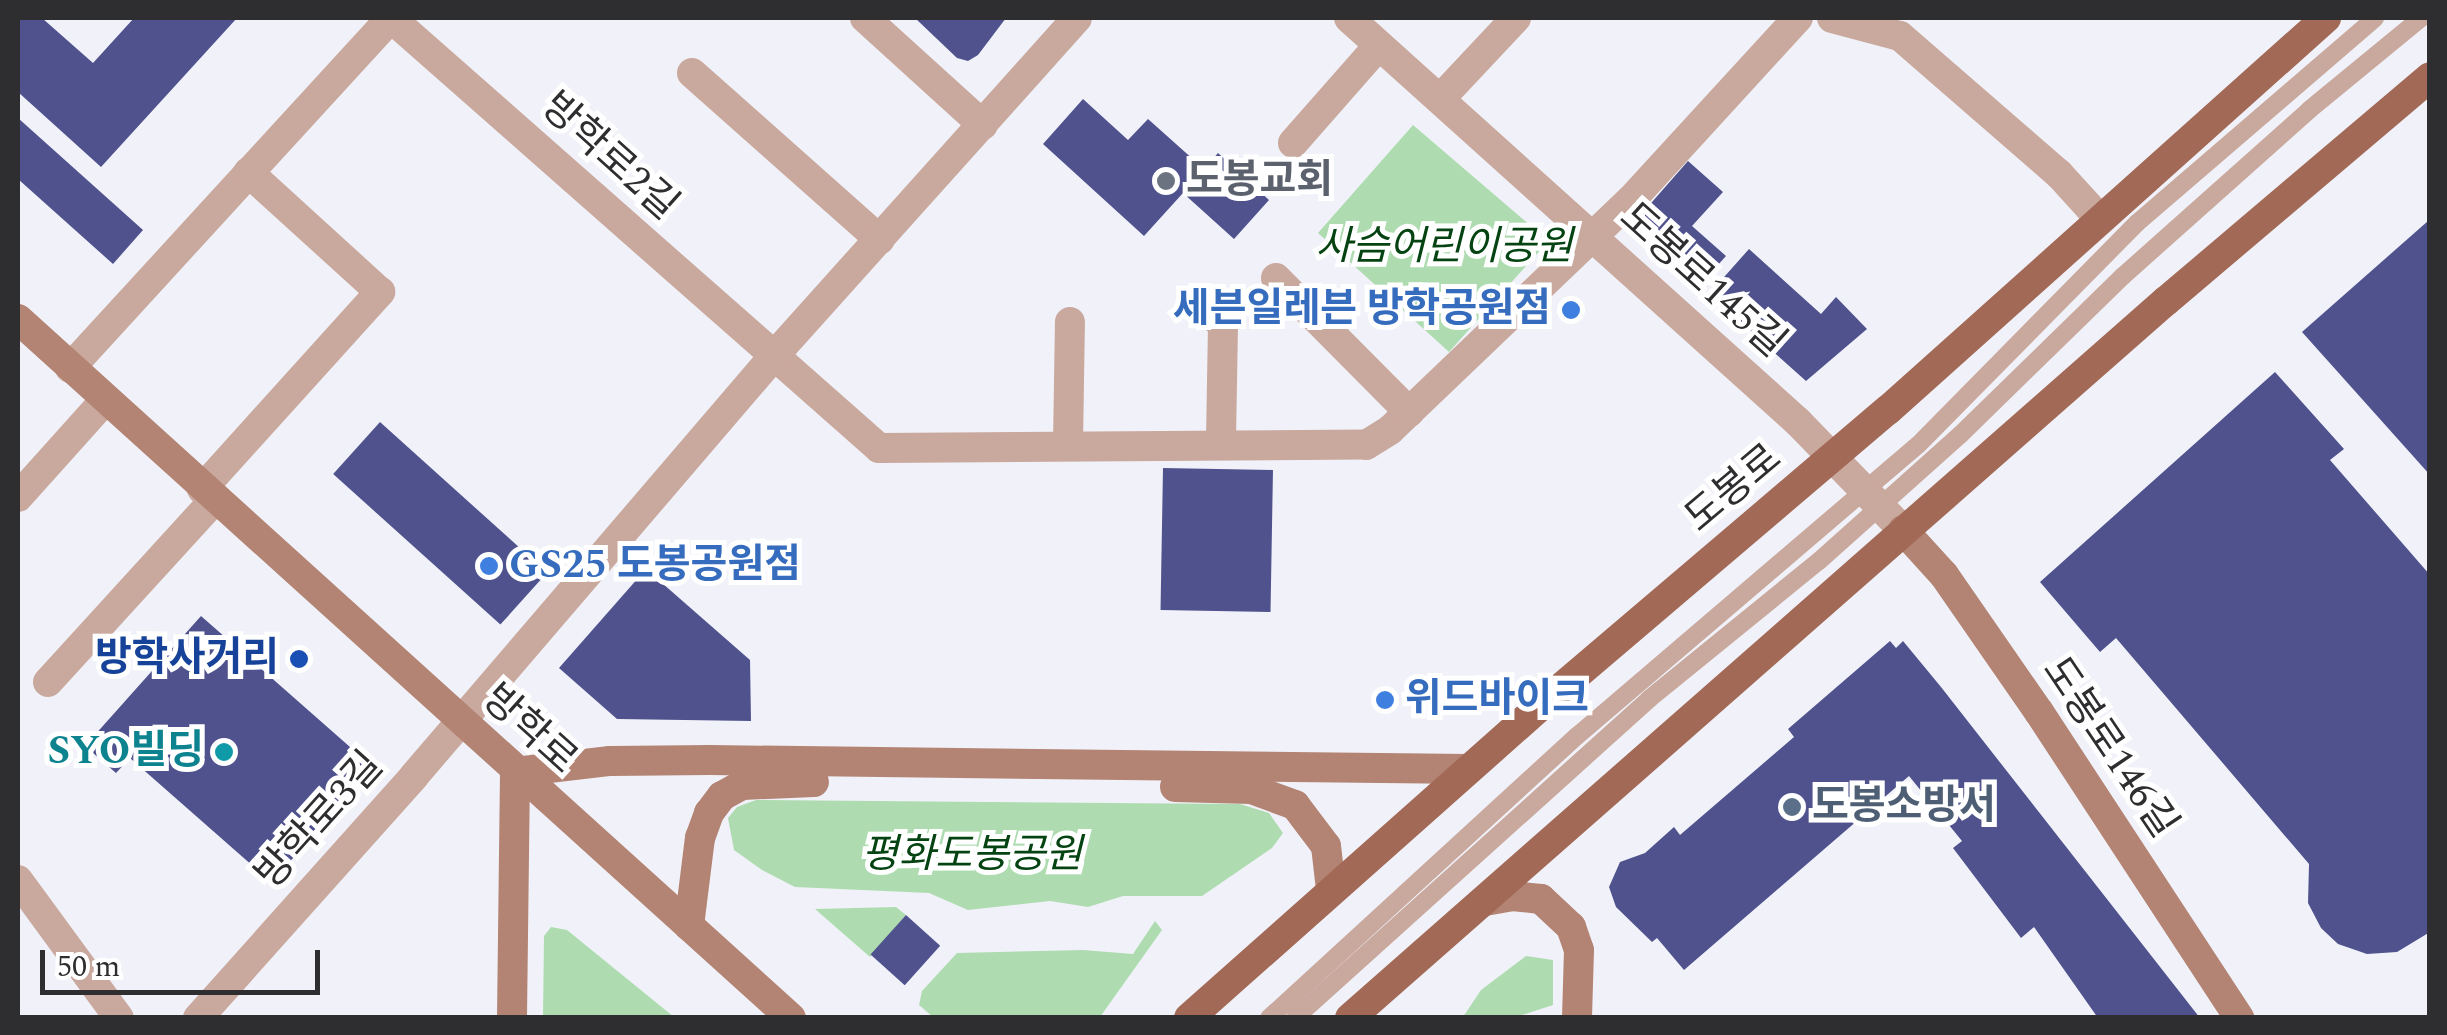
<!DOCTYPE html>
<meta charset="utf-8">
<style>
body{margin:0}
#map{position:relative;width:2447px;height:1035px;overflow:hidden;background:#f1f2f9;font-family:Spectral,"Noto Sans KR",serif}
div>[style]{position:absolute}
.green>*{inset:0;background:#aedcb0}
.building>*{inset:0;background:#4f528d;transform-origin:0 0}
.lane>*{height:18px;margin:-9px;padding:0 9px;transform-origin:9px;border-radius:9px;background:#c9a89d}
.street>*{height:30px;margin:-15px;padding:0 15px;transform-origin:15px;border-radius:15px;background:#c9a89d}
.secondary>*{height:30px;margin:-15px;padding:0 15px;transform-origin:15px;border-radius:15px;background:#b38473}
.primary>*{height:30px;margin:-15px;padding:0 15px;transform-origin:15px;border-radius:15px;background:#a26956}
.dots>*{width:28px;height:28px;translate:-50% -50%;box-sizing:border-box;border:5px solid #fff;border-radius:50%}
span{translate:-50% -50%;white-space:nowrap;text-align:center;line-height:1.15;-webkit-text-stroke:10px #fff;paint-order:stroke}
.street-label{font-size:40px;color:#2e2e30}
.worship-label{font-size:40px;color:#5b616d;font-weight:700}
.left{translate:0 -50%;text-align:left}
.park-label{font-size:40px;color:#054412;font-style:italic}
.shop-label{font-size:40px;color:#366cbe;font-weight:700}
.right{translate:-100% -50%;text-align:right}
.transit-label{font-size:40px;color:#164399;font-weight:700}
.culture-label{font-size:40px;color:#0d838f;font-weight:700}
.service-label{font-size:40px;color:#4e5e75;font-weight:700}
.frame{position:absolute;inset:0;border:20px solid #2e2e30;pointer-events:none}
.scale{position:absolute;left:40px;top:950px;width:280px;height:45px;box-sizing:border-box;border:5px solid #2e2e30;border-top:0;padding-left:12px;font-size:30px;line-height:35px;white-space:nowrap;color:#2e2e30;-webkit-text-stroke:8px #fff;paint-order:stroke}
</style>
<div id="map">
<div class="green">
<div style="clip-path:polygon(1413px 125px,1531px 226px,1544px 246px,1449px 352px,1318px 233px)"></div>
<div style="clip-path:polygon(756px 800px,1240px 804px,1269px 813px,1283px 833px,1272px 848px,1202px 896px,1123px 896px,1088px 907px,1050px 901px,968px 910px,929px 893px,795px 887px,762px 870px,734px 850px,728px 818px,737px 807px)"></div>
<div style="clip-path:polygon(896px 907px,906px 915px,870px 957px,815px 909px)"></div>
<div style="clip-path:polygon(1155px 921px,1162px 930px,1100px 1017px,933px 1017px,919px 1005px,922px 991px,957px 953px,1083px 950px,1133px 954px)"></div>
<div style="clip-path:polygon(551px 927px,567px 930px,674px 1017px,543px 1017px,544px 936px)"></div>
<div style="clip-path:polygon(1526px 956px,1553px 960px,1553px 1005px,1516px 1017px,1463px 1017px,1481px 990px)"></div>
</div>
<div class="building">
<div style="clip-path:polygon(22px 18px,42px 18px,93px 63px,134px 18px,237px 18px,101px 167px,18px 92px,18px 22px)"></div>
<div style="clip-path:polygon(915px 18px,1006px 18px,978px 55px,968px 61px,957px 58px)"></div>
<div style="clip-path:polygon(1083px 99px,1128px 140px,1148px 119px,1204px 169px,1218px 153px,1269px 200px,1234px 239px,1183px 193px,1144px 236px,1043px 144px)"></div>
<div style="clip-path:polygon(18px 118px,143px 230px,113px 264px,18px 179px)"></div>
<div style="clip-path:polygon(1688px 161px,1723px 192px,1692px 226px,1726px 256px,1699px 286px,1645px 237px,1645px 210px)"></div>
<div style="clip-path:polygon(2428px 221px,2430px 223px,2430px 475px,2302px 332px)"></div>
<div style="clip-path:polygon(1749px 249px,1821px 314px,1836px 297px,1867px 329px,1806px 381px,1709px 294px)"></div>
<div style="clip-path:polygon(2275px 372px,2344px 449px,2330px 460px,2430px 575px,2430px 932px,2397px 952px,2367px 954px,2338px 944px,2321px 928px,2308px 903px,2309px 864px,2116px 638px,2100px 652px,2040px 582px)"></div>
<div style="left:380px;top:422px;width:225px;height:70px;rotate:42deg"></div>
<div style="left:1163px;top:468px;width:110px;height:142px;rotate:1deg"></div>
<div style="clip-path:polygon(646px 569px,750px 660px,751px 721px,617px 719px,559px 668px)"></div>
<div style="clip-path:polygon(201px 616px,375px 769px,271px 882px,130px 758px,116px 773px,85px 746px)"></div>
<div style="clip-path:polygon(1890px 641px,1896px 648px,1903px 641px,1941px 687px,2200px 1018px,2098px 1018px,2034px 927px,2021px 938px,1953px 848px,1962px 841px,1909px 776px,1684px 970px,1657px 938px,1652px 942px,1616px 907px,1609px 887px,1620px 862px,1645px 853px,1674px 827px,1680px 835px,1794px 737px,1788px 729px)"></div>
<div style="left:906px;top:915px;width:46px;height:53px;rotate:42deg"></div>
</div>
<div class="lane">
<div style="left:1269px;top:1018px;width:418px;rotate:-42.5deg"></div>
<div style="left:1577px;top:736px;width:448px;rotate:-40.5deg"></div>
<div style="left:1918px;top:445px;width:312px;rotate:-45.4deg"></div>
<div style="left:2137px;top:223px;width:314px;rotate:-40.7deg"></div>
<div style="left:1295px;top:1018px;width:477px;rotate:-42deg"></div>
<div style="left:1649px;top:699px;width:219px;rotate:-39.1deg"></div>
<div style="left:1819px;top:561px;width:189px;rotate:-41.8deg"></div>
<div style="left:1960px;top:435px;width:228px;rotate:-44.3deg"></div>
<div style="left:2123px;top:276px;width:249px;rotate:-41.7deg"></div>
<div style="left:2309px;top:110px;width:145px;rotate:-39.4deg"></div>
</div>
<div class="street">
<div style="left:391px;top:18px;width:650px;rotate:41.38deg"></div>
<div style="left:879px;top:448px;width:487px;rotate:-0.4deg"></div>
<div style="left:1366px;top:445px;width:28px;rotate:-32deg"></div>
<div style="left:1390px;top:430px;width:333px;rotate:-43.7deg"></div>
<div style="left:1631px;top:200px;width:247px;rotate:-47.5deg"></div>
<div style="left:865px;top:18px;width:159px;rotate:42.2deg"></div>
<div style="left:1349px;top:18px;width:604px;rotate:41.98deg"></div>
<div style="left:1798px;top:422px;width:151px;rotate:45.8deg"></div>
<div style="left:1832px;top:18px;width:70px;rotate:14.8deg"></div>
<div style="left:1900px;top:36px;width:211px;rotate:41deg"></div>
<div style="left:2059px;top:174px;width:59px;rotate:47.7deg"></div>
<div style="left:692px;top:73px;width:251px;rotate:41.6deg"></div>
<div style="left:1440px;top:99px;width:111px;rotate:-46.8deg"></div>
<div style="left:1293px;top:143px;width:130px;rotate:-48.7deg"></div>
<div style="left:1276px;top:278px;width:189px;rotate:45.2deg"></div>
<div style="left:1206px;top:310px;width:23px;rotate:41deg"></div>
<div style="left:1223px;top:325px;width:120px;rotate:91deg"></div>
<div style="left:70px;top:368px;width:475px;rotate:-47.5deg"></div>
<div style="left:1068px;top:445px;width:123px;rotate:-89.1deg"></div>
<div style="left:202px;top:489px;width:266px;rotate:-47.9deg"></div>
<div style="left:380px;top:292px;width:178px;rotate:-137.7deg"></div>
<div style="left:18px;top:497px;width:130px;rotate:-48.1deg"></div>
<div style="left:48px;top:682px;width:246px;rotate:-47.6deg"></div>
<div style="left:18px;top:880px;width:171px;rotate:53.8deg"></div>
<div style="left:198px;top:1018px;width:324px;rotate:-48.2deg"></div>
<div style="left:414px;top:776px;width:552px;rotate:-49.41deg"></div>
<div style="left:773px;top:357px;width:455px;rotate:-48.1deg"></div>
</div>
<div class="secondary">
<div style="left:18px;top:319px;width:1042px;rotate:42.12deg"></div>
<div style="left:1903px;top:530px;width:61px;rotate:47.7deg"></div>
<div style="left:1944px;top:575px;width:167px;rotate:55.3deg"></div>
<div style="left:2039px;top:712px;width:366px;rotate:56.8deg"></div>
<div style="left:515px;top:772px;width:96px;rotate:-6.6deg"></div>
<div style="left:610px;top:761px;width:100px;rotate:-0.6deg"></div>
<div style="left:710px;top:760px;width:759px;rotate:0.68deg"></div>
<div style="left:1175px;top:787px;width:76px;rotate:1.5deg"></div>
<div style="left:1251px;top:789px;width:47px;rotate:20deg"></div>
<div style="left:1295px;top:805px;width:51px;rotate:52.9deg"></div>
<div style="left:1326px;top:846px;width:43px;rotate:83.4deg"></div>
<div style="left:1485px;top:901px;width:27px;rotate:-10deg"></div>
<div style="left:1512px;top:896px;width:29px;rotate:6deg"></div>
<div style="left:1541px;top:899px;width:41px;rotate:43deg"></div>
<div style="left:1571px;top:927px;width:24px;rotate:71deg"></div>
<div style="left:1579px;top:950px;width:68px;rotate:91.7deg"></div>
<div style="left:689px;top:926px;width:89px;rotate:-82.9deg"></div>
<div style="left:700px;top:838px;width:27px;rotate:-70deg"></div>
<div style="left:709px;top:813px;width:21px;rotate:-53deg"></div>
<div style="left:722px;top:796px;width:23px;rotate:-29deg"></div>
<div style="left:742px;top:785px;width:72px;rotate:-2.4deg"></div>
<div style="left:512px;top:1018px;width:246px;rotate:-89.3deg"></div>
</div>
<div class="primary">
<div style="left:1189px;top:1018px;width:489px;rotate:-41.6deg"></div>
<div style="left:1555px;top:693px;width:437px;rotate:-40.4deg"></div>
<div style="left:1888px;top:410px;width:588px;rotate:-41.83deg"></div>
<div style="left:1350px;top:1018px;width:1086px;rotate:-41.31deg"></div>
<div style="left:2166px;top:301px;width:346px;rotate:-40.3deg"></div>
</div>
<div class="dots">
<div style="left:1166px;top:181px;background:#6b7280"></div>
<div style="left:1571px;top:310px;background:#3f7fe0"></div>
<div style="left:489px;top:566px;background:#3f7fe0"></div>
<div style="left:299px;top:659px;background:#1a4fb4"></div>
<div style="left:1385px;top:700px;background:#3f7fe0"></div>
<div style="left:224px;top:752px;background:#0f9aa8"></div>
<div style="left:1792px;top:807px;background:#5c6f8a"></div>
</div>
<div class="street-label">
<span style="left:609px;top:157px;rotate:42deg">방학로2길</span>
<span style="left:1702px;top:281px;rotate:42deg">도봉로145길</span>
<span style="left:1734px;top:489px;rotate:-40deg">도봉로</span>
<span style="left:529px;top:730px;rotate:42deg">방학로</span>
<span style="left:2109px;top:748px;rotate:56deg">도봉로146길</span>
<span style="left:320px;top:821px;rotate:-48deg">방학로3길</span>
</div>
<div class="worship-label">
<span class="left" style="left:1186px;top:181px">도봉교회</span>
</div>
<div class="park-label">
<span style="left:1444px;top:248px">사슴어린이공원</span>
<span style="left:972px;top:856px">평화도봉공원</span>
</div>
<div class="shop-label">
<span class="right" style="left:1551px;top:310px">세븐일레븐 방학공원점</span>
<span class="left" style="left:509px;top:566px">GS25 도봉공원점</span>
<span class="left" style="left:1405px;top:700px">위드바이크</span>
</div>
<div class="transit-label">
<span class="right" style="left:279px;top:659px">방학사거리</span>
</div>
<div class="culture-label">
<span class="right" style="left:204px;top:752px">SYO빌딩</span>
</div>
<div class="service-label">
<span class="left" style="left:1812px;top:807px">도봉소방서</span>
</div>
<div class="frame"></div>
<div class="scale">50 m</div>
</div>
